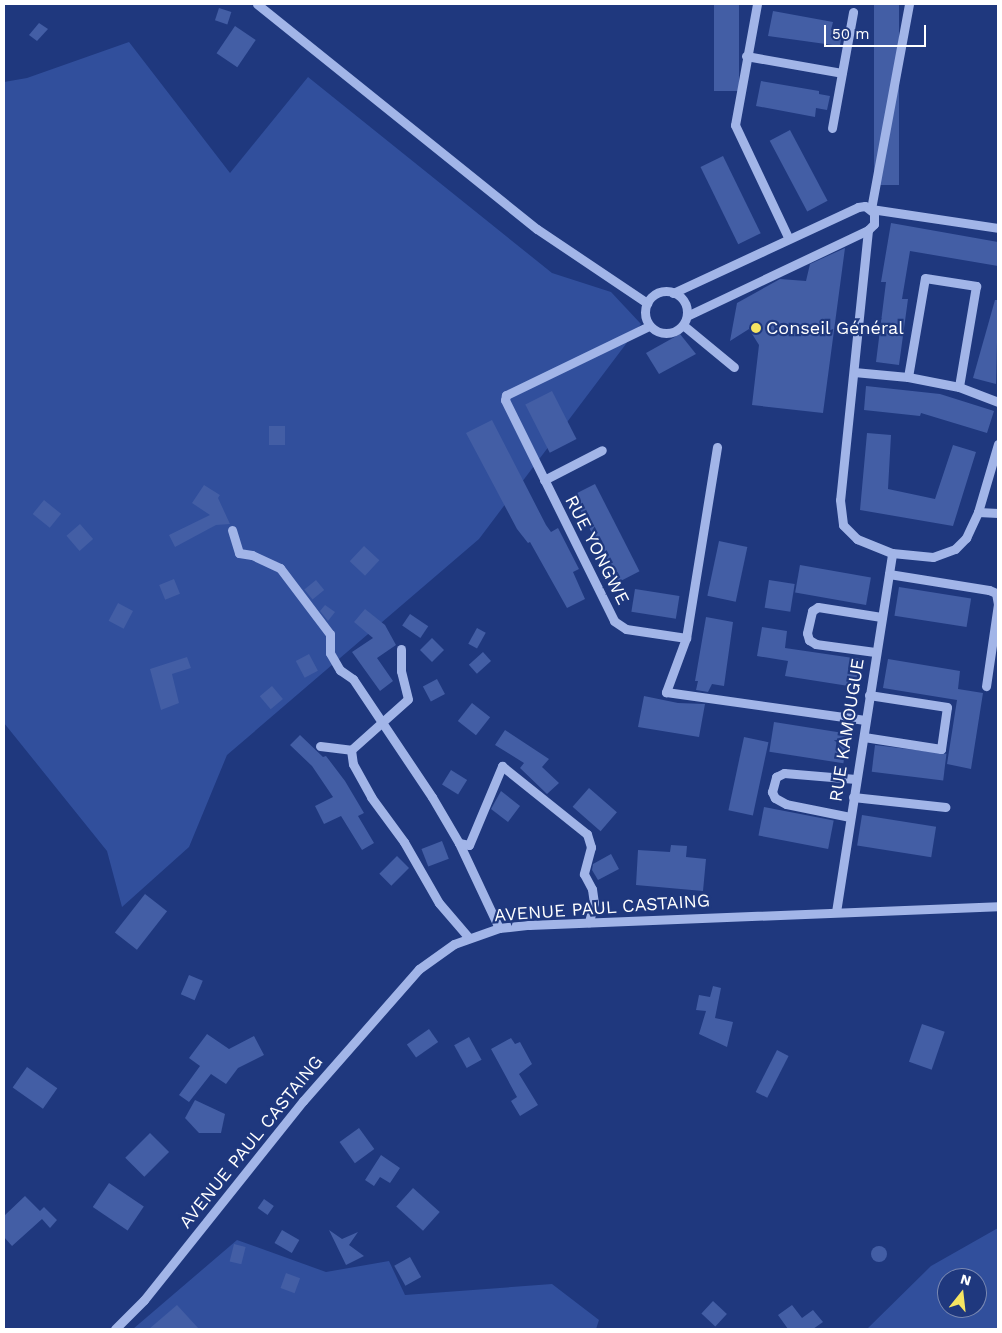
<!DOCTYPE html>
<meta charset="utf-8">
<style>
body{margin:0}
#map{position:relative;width:1002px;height:1333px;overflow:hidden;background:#1f387e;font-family:"Work Sans",sans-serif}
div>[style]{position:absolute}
.green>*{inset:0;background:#314f9c}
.building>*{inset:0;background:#435ea5;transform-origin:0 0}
.round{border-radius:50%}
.minor>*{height:9px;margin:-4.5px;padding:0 4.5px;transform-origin:4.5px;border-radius:4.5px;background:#a2b5e8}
.minor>.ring{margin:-4.5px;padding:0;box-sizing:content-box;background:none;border:9px solid #a2b5e8;border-radius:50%}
.dots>*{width:14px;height:14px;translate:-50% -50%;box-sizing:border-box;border:2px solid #1f387e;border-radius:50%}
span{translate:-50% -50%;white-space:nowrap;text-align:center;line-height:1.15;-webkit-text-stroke:4.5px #1f387e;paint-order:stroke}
.poi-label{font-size:18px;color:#fff}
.left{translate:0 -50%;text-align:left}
.street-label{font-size:18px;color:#fff}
.frame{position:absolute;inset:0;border:5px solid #fff;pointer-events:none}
.north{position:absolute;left:937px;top:1268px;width:50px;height:50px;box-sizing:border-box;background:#1f387e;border:1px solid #7988b2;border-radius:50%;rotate:16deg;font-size:14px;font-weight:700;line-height:20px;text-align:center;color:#fff}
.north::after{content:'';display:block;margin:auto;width:18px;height:22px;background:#f6e562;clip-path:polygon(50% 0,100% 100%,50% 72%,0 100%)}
.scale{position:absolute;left:824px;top:25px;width:102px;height:22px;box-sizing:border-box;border:2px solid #fff;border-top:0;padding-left:6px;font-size:15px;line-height:18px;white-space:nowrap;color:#fff;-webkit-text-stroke:4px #1f387e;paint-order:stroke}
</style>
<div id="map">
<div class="green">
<div style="clip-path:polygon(129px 42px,230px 173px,308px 77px,552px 273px,611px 292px,641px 324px,479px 539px,227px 755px,189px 847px,122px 907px,107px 851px,4px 723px,4px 82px,27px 78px)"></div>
<div style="clip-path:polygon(evenodd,998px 1228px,998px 1329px,867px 1329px,931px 1266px,998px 1228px,947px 1278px,977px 1278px,977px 1308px,947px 1308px,947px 1278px)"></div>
<div style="clip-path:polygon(237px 1240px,326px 1272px,389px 1261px,405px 1295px,552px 1284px,599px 1320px,596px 1329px,133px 1329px)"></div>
</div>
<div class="building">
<div style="left:714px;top:4px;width:25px;height:87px"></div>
<div style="left:874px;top:4px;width:25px;height:181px"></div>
<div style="left:219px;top:8px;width:13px;height:13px;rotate:18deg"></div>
<div style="clip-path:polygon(773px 11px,833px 22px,831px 30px,842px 32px,840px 46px,768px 36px)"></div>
<div style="clip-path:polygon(39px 23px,48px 29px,37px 41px,29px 35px)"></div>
<div style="left:235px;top:26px;width:25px;height:33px;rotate:34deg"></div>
<div style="clip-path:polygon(761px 81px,819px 91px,819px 94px,830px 96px,827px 110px,816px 108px,815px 117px,756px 106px)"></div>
<div style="left:790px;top:130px;width:80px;height:23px;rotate:62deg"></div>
<div style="left:723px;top:156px;width:86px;height:25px;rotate:64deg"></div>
<div style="clip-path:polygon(891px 223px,998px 242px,998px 266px,910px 251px,902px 299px,908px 299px,899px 365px,876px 362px,886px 282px,881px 282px)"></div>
<div style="clip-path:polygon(845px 248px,823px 413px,752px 405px,759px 345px,749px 329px,730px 341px,737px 303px,780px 279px,806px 281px,810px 264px)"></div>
<div style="clip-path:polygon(995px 300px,998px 300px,996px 384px,973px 378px)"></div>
<div style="clip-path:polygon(680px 334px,696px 354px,659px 374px,646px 353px)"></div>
<div style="clip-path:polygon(866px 386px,940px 394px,994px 411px,987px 433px,921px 413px,920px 416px,864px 410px)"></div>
<div style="left:552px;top:391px;width:54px;height:30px;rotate:63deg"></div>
<div style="clip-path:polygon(492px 420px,546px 525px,551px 532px,558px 528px,579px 569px,573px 572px,585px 599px,567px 608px,530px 542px,528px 543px,517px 529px,466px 433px)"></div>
<div style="left:269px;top:426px;width:16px;height:19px"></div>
<div style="clip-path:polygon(867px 433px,891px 435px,888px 489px,935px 499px,953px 445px,976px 452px,953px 526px,860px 510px)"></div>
<div style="left:595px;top:484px;width:98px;height:25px;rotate:63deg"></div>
<div style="clip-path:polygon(204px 485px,220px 495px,218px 498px,230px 524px,216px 525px,175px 547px,169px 535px,210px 515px,192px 503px)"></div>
<div style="left:44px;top:500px;width:22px;height:18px;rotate:39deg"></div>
<div style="left:80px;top:524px;width:20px;height:18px;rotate:49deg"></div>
<div style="left:719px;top:541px;width:29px;height:56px;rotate:12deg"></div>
<div style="left:364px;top:546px;width:21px;height:21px;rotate:43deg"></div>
<div style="left:800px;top:565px;width:72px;height:28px;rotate:10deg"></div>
<div style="left:174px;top:579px;width:16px;height:16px;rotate:68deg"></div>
<div style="left:316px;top:580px;width:13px;height:15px;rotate:51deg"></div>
<div style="left:769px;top:580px;width:26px;height:28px;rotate:9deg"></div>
<div style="left:899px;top:587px;width:73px;height:29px;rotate:9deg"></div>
<div style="left:635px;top:589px;width:45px;height:23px;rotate:9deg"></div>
<div style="left:118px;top:603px;width:17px;height:20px;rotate:28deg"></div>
<div style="clip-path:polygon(325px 605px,335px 612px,328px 621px,320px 611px)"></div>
<div style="clip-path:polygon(365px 609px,385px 625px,396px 645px,377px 658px,393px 681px,380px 691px,352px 652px,373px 638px,354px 622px)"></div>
<div style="left:410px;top:614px;width:22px;height:14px;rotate:34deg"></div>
<div style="clip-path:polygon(706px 617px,733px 622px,724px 686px,712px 684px,708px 692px,696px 690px,698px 681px,695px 681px)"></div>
<div style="clip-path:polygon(762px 627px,787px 631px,785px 648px,860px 659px,855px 687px,785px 676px,788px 661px,757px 656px)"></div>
<div style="left:477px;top:628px;width:10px;height:18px;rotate:29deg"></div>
<div style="left:432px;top:638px;width:17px;height:17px;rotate:45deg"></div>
<div style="left:483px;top:652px;width:12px;height:19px;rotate:48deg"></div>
<div style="left:309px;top:654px;width:19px;height:15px;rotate:62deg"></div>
<div style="clip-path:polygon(187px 657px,191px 668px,172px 674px,179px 703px,161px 710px,150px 669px)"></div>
<div style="clip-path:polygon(888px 659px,960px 671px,958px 689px,983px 693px,971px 769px,947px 764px,957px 700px,883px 688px)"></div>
<div style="left:437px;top:679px;width:17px;height:16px;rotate:62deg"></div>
<div style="left:272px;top:686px;width:17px;height:16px;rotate:50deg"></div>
<div style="clip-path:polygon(644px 696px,678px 703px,705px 704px,699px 737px,638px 727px)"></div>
<div style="left:472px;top:703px;width:23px;height:23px;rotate:38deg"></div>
<div style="left:774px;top:722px;width:75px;height:30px;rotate:9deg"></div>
<div style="clip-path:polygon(505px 730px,549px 759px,542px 767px,559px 783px,547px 794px,520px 768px,524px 763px,495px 745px)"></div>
<div style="clip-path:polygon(300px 735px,323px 757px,326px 756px,345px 781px,364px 813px,358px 816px,374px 843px,362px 850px,341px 816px,324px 824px,315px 806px,333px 797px,312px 766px,290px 745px)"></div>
<div style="left:744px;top:737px;width:25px;height:75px;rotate:12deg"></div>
<div style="left:875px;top:745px;width:72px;height:27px;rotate:7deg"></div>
<div style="left:451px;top:770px;width:19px;height:17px;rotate:32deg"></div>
<div style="left:589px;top:788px;width:37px;height:25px;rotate:41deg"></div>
<div style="clip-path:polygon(501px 791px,520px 806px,508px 822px,491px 809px)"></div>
<div style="left:764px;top:807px;width:71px;height:29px;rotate:11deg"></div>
<div style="left:862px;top:815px;width:75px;height:31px;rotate:9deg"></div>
<div style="left:442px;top:841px;width:19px;height:22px;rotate:69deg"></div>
<div style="clip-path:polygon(671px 845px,687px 846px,686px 857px,706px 859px,703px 891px,636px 885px,638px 850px,670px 852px)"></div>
<div style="clip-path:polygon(611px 854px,619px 869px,598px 880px,592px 870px,593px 864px)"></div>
<div style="left:397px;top:856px;width:17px;height:25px;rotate:45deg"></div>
<div style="left:145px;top:894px;width:28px;height:49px;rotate:38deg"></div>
<div style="left:189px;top:975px;width:15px;height:21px;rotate:23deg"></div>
<div style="clip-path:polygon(713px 986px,721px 988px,715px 1018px,733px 1022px,727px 1047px,699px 1034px,706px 1011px,696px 1010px,699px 995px,710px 997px)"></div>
<div style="left:922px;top:1024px;width:24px;height:40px;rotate:19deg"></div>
<div style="left:429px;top:1029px;width:16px;height:27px;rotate:55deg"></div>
<div style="clip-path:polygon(207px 1034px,229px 1049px,254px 1036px,264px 1055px,238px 1068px,226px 1084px,211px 1074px,189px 1102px,179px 1095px,200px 1066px,189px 1058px)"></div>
<div style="left:469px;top:1037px;width:26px;height:17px;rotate:61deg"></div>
<div style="clip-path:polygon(511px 1038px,515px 1044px,520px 1042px,532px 1064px,519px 1074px,538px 1105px,520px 1116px,511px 1101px,517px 1097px,491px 1049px)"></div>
<div style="left:777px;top:1050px;width:13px;height:47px;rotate:27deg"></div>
<div style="left:27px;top:1067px;width:37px;height:25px;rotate:35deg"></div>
<div style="clip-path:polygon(195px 1100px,225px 1114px,221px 1133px,199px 1133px,185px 1118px)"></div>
<div style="left:359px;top:1128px;width:26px;height:24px;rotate:54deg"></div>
<div style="left:150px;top:1133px;width:27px;height:35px;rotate:45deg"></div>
<div style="clip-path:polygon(381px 1155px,400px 1168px,390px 1183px,380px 1177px,374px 1186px,365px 1180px)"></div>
<div style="left:109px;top:1183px;width:42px;height:29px;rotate:34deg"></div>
<div style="left:413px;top:1188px;width:36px;height:25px;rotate:42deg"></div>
<div style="clip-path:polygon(25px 1196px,40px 1211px,44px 1207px,57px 1220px,50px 1228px,42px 1219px,12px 1246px,4px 1237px,4px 1216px)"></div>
<div style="left:264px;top:1199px;width:12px;height:11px;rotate:35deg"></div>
<div style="left:282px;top:1230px;width:20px;height:15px;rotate:30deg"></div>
<div style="clip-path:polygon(329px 1230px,342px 1239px,358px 1232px,349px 1245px,364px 1256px,346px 1265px)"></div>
<div style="left:234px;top:1244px;width:12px;height:18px;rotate:14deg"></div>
<div class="round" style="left:871px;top:1246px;width:16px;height:16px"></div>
<div style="left:410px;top:1257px;width:23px;height:18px;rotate:61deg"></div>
<div style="left:286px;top:1273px;width:15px;height:16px;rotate:20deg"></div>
<div style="left:713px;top:1301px;width:19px;height:17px;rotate:43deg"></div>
<div style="clip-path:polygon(177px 1305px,199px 1329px,149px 1329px)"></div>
<div style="clip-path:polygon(792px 1305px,802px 1318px,813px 1310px,823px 1322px,813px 1329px,788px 1329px,778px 1315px)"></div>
</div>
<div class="minor">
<div style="left:257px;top:4px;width:359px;rotate:38.8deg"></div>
<div style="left:537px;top:229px;width:133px;rotate:33.9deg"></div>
<div style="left:757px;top:4px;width:123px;rotate:100.3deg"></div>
<div style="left:735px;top:125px;width:124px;rotate:64.7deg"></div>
<div style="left:909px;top:4px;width:208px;rotate:100.5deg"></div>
<div style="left:871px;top:209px;width:128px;rotate:8.5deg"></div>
<div style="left:746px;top:56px;width:97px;rotate:10deg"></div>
<div style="left:832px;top:128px;width:118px;rotate:-79.7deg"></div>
<div style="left:868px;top:230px;width:271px;rotate:95.9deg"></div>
<div style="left:840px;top:500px;width:25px;rotate:83deg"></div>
<div style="left:843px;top:525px;width:20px;rotate:45deg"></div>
<div style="left:857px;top:539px;width:38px;rotate:22deg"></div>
<div style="left:892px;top:553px;width:41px;rotate:5.6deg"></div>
<div style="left:933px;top:557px;width:23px;rotate:-20deg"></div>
<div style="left:955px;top:549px;width:16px;rotate:-45deg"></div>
<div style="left:966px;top:538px;width:29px;rotate:-65deg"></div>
<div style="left:978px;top:512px;width:20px;rotate:3deg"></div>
<div class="ring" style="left:645px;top:291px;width:33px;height:33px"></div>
<div style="left:673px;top:293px;width:204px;rotate:-24.9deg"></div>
<div style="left:858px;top:207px;width:7px;rotate:-8deg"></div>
<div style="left:865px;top:206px;width:11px;rotate:38deg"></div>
<div style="left:874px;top:213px;width:11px;rotate:90deg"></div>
<div style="left:874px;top:224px;width:8px;rotate:135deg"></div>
<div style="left:868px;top:230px;width:200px;rotate:154.6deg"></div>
<div style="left:683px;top:325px;width:66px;rotate:39.5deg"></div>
<div style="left:649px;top:326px;width:159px;rotate:154.2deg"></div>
<div style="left:506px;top:395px;width:5px;rotate:101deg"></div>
<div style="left:505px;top:400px;width:246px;rotate:63.7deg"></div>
<div style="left:614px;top:621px;width:14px;rotate:34deg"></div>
<div style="left:626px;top:629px;width:61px;rotate:8.5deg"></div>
<div style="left:854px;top:372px;width:54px;rotate:5.3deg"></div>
<div style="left:908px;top:377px;width:52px;rotate:11.1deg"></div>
<div style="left:959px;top:387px;width:42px;rotate:21deg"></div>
<div style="left:908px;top:377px;width:100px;rotate:-80.3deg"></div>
<div style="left:925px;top:278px;width:52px;rotate:8.9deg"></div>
<div style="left:976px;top:286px;width:102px;rotate:99.6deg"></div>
<div style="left:717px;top:447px;width:193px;rotate:99.2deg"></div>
<div style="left:686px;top:638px;width:58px;rotate:110.3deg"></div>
<div style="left:666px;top:692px;width:201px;rotate:8deg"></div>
<div style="left:544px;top:480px;width:65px;rotate:-27.3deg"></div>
<div style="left:978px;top:512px;width:71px;rotate:-73.6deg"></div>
<div style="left:232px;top:530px;width:24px;rotate:73deg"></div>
<div style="left:239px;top:553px;width:13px;rotate:9deg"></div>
<div style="left:252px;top:555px;width:31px;rotate:25deg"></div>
<div style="left:280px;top:568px;width:83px;rotate:52.9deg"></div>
<div style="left:330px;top:634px;width:19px;rotate:90deg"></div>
<div style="left:330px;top:653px;width:20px;rotate:60deg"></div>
<div style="left:340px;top:670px;width:16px;rotate:35deg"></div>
<div style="left:353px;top:679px;width:142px;rotate:56.2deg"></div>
<div style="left:432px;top:797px;width:53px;rotate:59.6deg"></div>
<div style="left:459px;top:843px;width:94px;rotate:64.8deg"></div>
<div style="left:889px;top:574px;width:101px;rotate:9.1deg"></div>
<div style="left:989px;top:590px;width:8px;rotate:23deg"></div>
<div style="left:996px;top:593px;width:11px;rotate:80deg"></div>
<div style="left:998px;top:604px;width:83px;rotate:98.3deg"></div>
<div style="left:875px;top:652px;width:60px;rotate:-172.3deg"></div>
<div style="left:816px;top:644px;width:8px;rotate:-150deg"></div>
<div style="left:809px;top:640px;width:7px;rotate:-106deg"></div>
<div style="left:807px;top:633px;width:23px;rotate:-77deg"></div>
<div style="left:812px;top:611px;width:7px;rotate:-34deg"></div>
<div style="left:818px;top:607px;width:64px;rotate:9deg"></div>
<div style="left:864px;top:737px;width:78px;rotate:8.9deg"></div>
<div style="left:941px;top:749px;width:42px;rotate:-81.9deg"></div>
<div style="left:947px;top:707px;width:79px;rotate:-171.3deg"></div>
<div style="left:320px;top:746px;width:31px;rotate:7deg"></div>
<div style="left:351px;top:750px;width:76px;rotate:-41.8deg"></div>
<div style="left:408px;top:699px;width:29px;rotate:-104deg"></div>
<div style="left:401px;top:671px;width:22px;rotate:-90deg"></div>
<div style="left:351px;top:750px;width:14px;rotate:82deg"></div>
<div style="left:353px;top:764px;width:38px;rotate:61deg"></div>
<div style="left:371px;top:797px;width:56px;rotate:53.7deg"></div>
<div style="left:404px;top:842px;width:70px;rotate:60.2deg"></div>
<div style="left:439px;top:903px;width:46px;rotate:49.4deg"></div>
<div style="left:853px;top:797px;width:93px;rotate:6.2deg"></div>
<div style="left:850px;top:817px;width:65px;rotate:-168.5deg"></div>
<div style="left:786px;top:804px;width:13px;rotate:-151deg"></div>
<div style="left:775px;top:798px;width:7px;rotate:-117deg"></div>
<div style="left:772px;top:792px;width:16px;rotate:-75deg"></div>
<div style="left:776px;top:777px;width:9px;rotate:-27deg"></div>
<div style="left:784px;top:773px;width:72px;rotate:4.8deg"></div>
<div style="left:459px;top:843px;width:10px;rotate:11deg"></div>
<div style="left:469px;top:845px;width:86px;rotate:-67.3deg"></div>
<div style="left:502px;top:766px;width:109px;rotate:38.7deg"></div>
<div style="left:587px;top:834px;width:14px;rotate:73deg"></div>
<div style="left:591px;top:847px;width:28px;rotate:105deg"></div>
<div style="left:584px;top:874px;width:17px;rotate:62deg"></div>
<div style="left:592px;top:889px;width:14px;rotate:82deg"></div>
<div style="left:594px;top:903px;width:20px;rotate:105deg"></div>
<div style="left:836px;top:912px;width:363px;rotate:-81.1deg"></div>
<div style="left:115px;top:1329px;width:41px;rotate:-45deg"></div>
<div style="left:144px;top:1300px;width:255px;rotate:-51.4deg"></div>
<div style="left:303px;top:1101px;width:176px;rotate:-48.7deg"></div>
<div style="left:419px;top:969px;width:43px;rotate:-35.5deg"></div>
<div style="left:454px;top:944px;width:48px;rotate:-19.6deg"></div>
<div style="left:499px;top:928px;width:30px;rotate:-6deg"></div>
<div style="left:529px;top:925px;width:469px;rotate:-2.3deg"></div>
</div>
<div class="dots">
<div style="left:756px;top:328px;background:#f6e562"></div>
</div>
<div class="poi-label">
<span class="left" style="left:766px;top:328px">Conseil Général</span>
</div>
<div class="street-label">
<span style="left:597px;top:550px;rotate:63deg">RUE YONGWE</span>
<span style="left:847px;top:730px;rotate:-81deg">RUE KAMOUGUE</span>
<span style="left:602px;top:908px;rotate:-4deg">AVENUE PAUL CASTAING</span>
<span style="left:251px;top:1142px;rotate:-51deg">AVENUE PAUL CASTAING</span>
</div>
<div class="frame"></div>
<div class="north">N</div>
<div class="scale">50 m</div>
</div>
